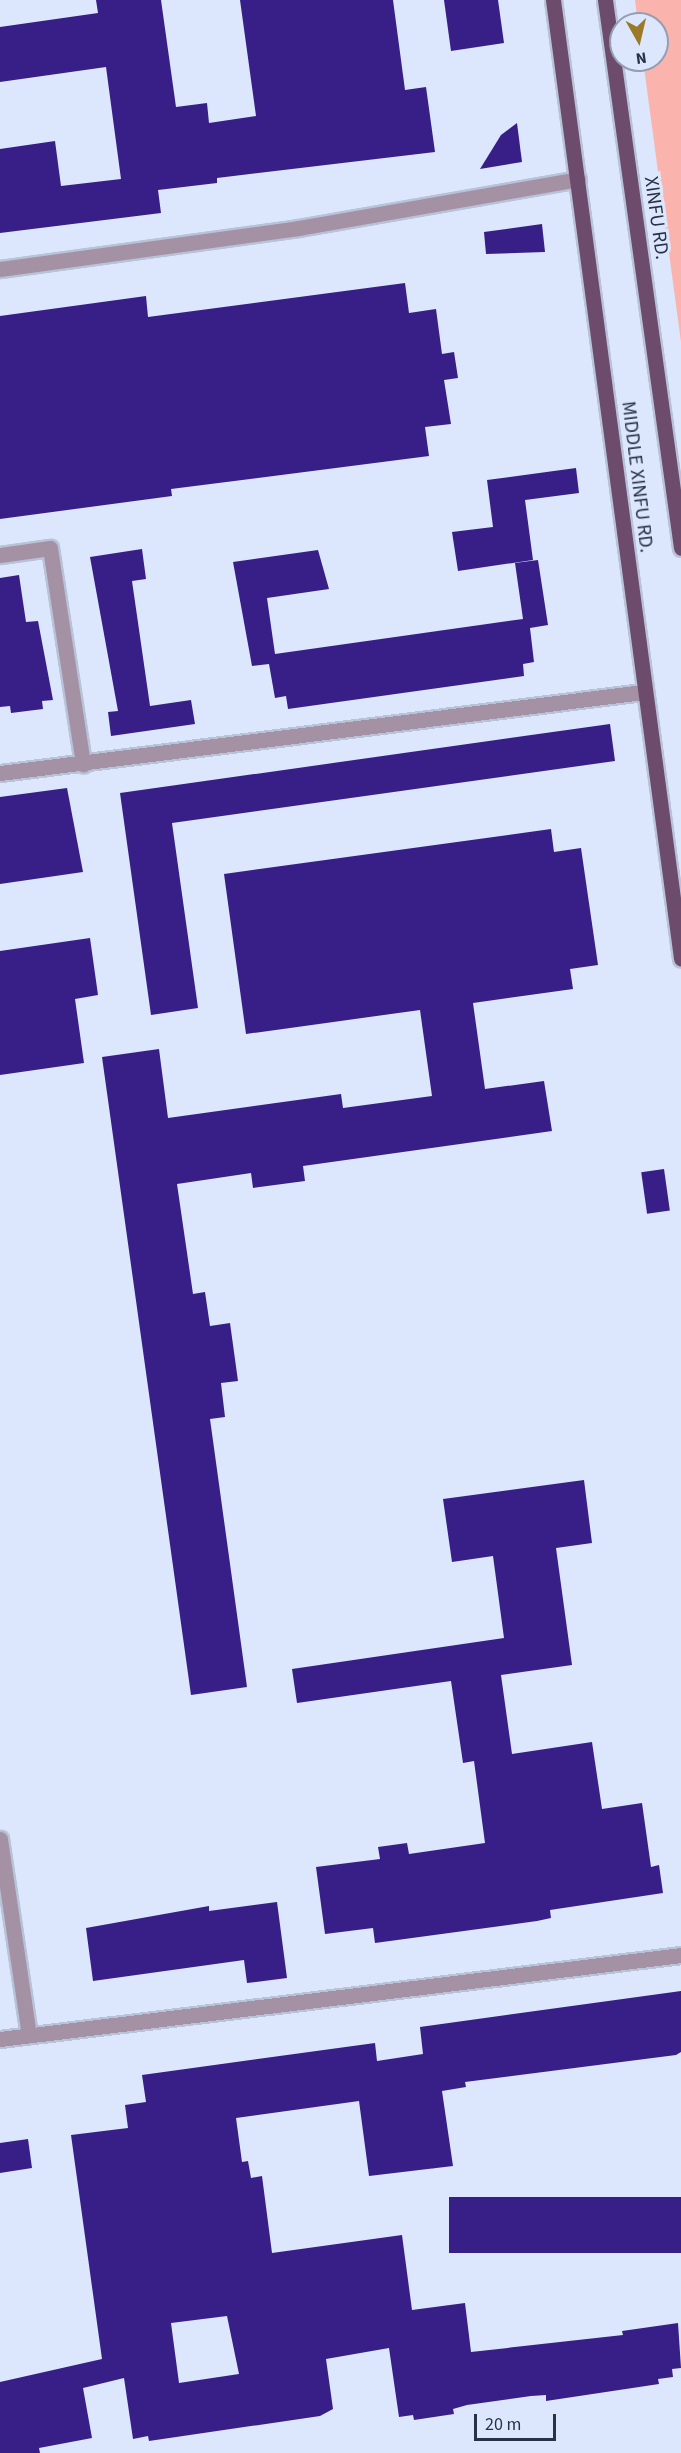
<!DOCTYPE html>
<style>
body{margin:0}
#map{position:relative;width:681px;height:2453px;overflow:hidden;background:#dce6fc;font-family:"Source Sans 3",sans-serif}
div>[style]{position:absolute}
.green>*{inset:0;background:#fbb4ad}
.building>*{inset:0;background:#381f87;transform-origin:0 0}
.roads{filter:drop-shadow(2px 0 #b8c2d8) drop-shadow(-2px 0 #b8c2d8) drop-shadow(0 2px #b8c2d8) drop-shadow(0 -2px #b8c2d8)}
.minor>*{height:15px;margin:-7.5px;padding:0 7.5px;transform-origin:7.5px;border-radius:7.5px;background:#a491a4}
.major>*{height:15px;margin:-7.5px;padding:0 7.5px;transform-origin:7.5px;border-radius:7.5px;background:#6c4b6d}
span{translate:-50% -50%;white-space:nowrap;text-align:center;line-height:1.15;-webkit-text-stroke:6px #dce6fc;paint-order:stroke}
.street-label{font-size:20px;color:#283146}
.north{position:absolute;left:609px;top:12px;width:60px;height:60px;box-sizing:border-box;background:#dce6fc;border:2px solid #949eb3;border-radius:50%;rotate:172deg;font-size:16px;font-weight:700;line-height:24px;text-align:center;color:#283146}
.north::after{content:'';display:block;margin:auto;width:21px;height:27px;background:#9c7a25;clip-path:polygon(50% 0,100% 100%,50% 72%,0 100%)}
.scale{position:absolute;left:474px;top:2414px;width:82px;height:27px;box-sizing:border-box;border:3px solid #283146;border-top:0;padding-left:8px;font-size:18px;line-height:21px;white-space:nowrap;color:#283146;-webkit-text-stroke:4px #dce6fc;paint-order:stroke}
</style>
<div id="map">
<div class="green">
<div style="clip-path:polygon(635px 0,681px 0,681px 342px,643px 60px,657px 60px,657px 24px,638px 24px)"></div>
</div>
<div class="building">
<div style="clip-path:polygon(96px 0,161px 0,176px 107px,207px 103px,209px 123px,256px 116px,240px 0,393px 0,405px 90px,426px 87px,435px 152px,217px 178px,217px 183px,158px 190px,161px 213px,0 233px,0 149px,55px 141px,61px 186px,121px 179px,106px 67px,0 82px,0 27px,98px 13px)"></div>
<div style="clip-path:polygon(444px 0,498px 0,504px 43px,451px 51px)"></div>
<div style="clip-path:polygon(517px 123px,522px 162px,480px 169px,501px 135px)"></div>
<div style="clip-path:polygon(542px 224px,545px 252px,486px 254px,484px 232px)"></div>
<div style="clip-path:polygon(405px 283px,409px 313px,436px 309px,442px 354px,454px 352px,458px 378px,444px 380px,451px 424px,425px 427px,429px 456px,171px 489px,172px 496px,0 519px,0 316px,146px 296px,148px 317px)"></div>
<div style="clip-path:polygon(576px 468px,579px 493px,525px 500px,533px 560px,458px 571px,452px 532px,493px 527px,487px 480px)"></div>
<div style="clip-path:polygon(142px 549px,146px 579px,132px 581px,150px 706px,191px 700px,195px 724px,111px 736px,108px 712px,118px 711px,90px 557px)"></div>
<div style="clip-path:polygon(318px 550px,329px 589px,267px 598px,275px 654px,523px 619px,515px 563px,538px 560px,548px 625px,530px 628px,534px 662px,523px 664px,524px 676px,288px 709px,286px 696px,275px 698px,269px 664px,252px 666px,233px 562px)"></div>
<div style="clip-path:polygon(19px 575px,26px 622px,38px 621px,53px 700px,42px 701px,43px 709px,11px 713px,10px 706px,0 707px,0 578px)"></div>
<div style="clip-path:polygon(610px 724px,615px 761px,172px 823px,198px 1008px,151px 1015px,120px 793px)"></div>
<div style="clip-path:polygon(67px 788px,83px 872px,0 884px,0 797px)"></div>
<div style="clip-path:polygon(551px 829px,554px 852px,581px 848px,598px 965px,570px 969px,573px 989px,473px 1003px,485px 1089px,544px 1081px,552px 1131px,303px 1166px,305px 1181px,253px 1188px,251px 1173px,177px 1184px,193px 1294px,205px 1292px,210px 1326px,230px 1323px,238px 1381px,221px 1383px,225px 1417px,210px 1419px,247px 1687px,191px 1695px,102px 1057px,159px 1049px,168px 1118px,341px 1094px,343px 1108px,432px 1096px,420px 1010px,246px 1034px,224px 874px)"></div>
<div style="clip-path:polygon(90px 938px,98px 995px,75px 999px,84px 1063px,0 1075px,0 951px)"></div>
<div style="left:664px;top:1169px;width:42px;height:23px;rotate:82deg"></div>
<div style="clip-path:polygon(584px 1480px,592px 1543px,556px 1548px,572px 1665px,501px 1675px,512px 1754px,592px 1742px,602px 1809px,642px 1803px,651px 1867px,659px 1865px,663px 1893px,550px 1910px,551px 1918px,537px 1921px,375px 1943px,373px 1928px,325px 1934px,316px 1867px,380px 1859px,378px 1847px,407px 1843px,409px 1854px,485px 1843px,474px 1761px,463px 1763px,451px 1681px,297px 1703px,292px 1669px,504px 1638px,493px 1556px,452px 1562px,443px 1499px)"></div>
<div style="clip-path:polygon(277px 1902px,287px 1978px,247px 1983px,244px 1960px,93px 1981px,86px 1928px,209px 1906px,209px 1911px)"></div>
<div style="clip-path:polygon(evenodd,681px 1991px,681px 2052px,676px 2055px,465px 2082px,466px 2087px,442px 2091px,453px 2166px,369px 2176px,359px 2101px,236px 2118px,242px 2162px,248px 2161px,251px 2178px,262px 2176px,272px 2253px,402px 2235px,412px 2310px,465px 2303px,471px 2352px,623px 2335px,622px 2331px,678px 2323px,681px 2368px,672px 2369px,673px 2377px,658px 2379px,659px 2384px,546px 2401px,546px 2395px,531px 2396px,467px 2405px,453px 2409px,454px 2414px,414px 2420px,413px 2415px,399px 2417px,389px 2348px,326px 2359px,333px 2409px,320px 2416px,149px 2441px,148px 2436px,133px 2439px,124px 2378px,83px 2388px,92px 2438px,39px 2448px,40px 2453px,0 2453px,0 2382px,102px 2359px,71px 2135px,128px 2128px,125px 2105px,146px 2102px,142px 2075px,375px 2043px,377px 2061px,423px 2054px,420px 2027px,681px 1991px,227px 2316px,239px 2374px,179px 2383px,171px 2323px,227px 2316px)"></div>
<div style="clip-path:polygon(28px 2139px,32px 2168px,0 2173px,0 2143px)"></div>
<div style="left:681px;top:2197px;width:56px;height:232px;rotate:90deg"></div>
</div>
<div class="roads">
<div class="minor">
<div style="left:0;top:269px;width:301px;rotate:-7.8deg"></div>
<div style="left:298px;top:228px;width:284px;rotate:-9.9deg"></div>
<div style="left:0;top:555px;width:50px;rotate:-8deg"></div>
<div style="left:50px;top:548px;width:219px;rotate:81.3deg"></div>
<div style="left:0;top:773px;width:648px;rotate:-7.18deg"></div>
<div style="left:0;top:1839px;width:198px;rotate:81.6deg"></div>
<div style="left:0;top:2039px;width:686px;rotate:-7.03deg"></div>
</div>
<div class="major">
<div style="left:553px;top:0;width:967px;rotate:82.39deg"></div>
<div style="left:605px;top:0;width:553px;rotate:82.1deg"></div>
</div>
</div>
<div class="street-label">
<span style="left:656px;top:218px;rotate:82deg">XINFU RD.</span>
<span style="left:637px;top:477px;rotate:83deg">MIDDLE XINFU RD.</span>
</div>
<div class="north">N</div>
<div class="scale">20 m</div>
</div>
